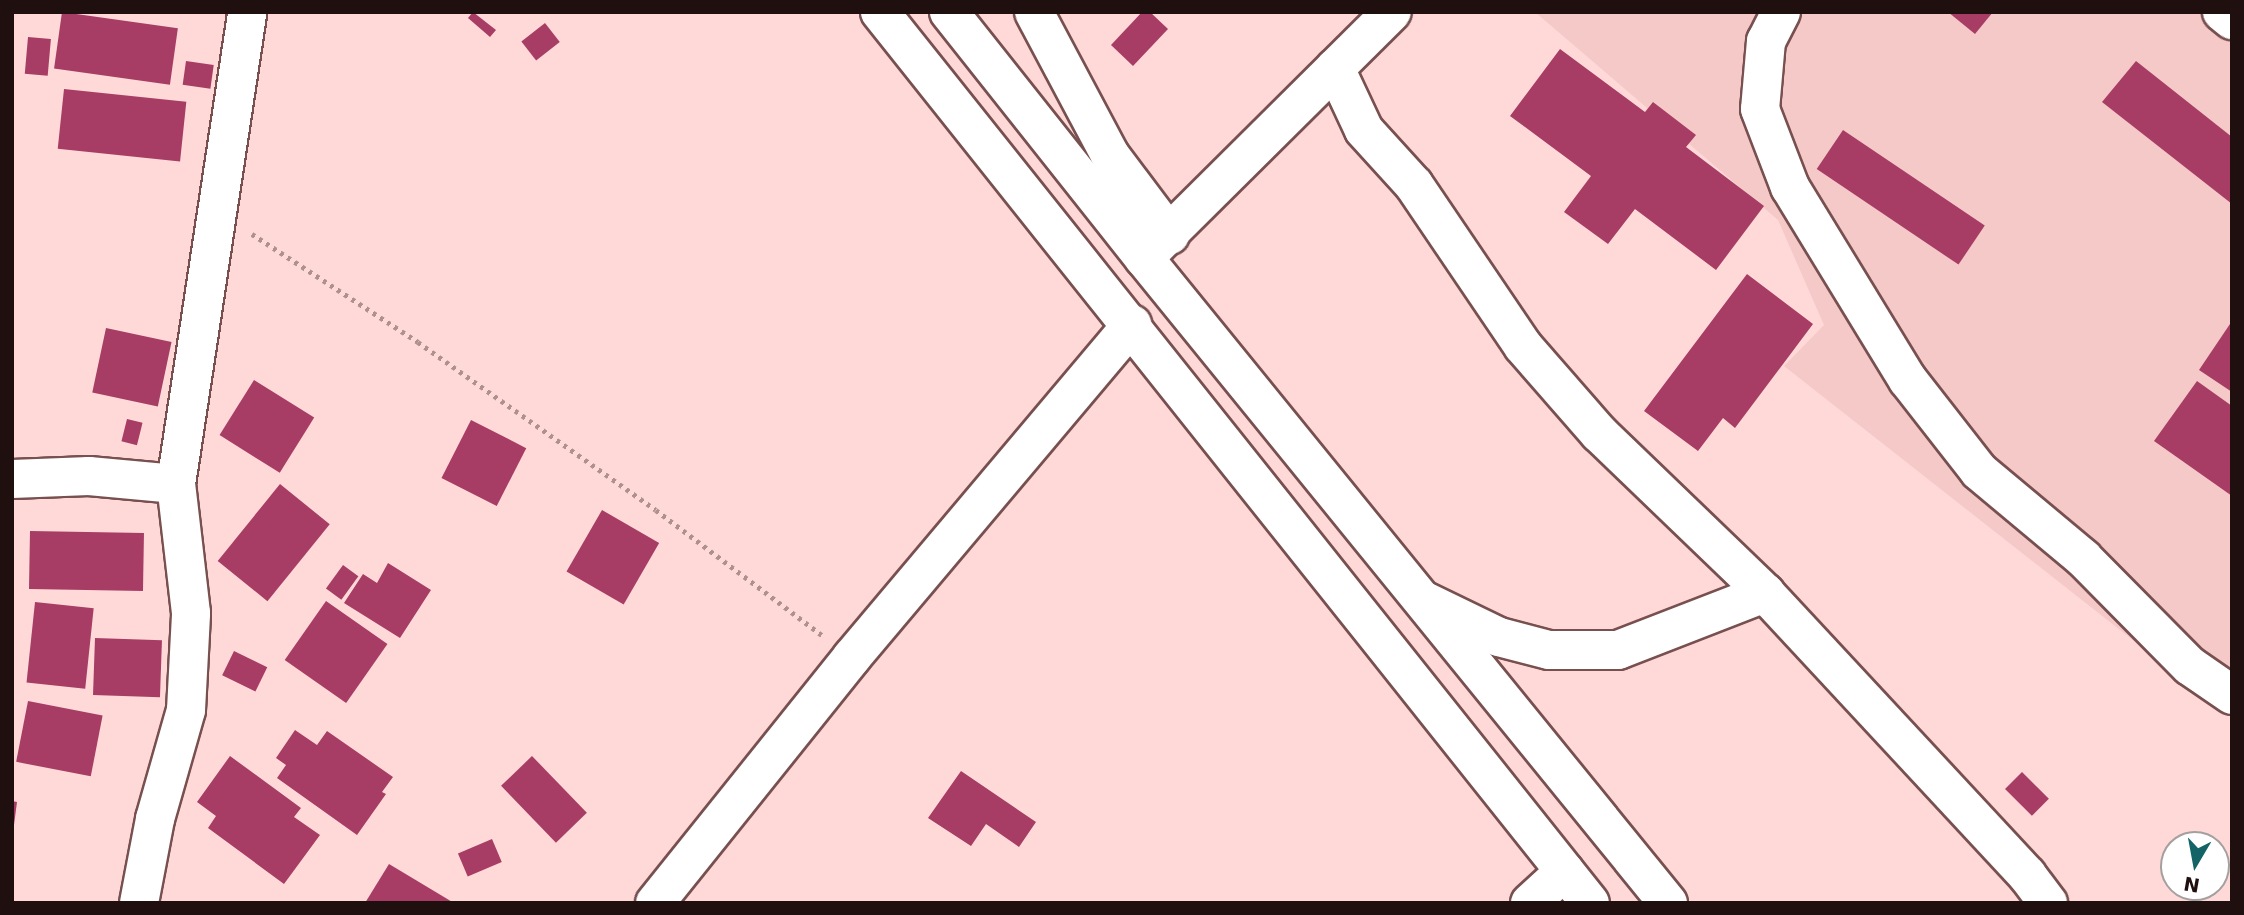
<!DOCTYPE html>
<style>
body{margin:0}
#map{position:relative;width:2244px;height:915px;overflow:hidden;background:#ffd9d8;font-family:"DejaVu Sans",sans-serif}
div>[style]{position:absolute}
.built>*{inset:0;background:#f5c9c8}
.building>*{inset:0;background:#a73d64;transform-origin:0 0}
.path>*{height:4.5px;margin-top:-2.25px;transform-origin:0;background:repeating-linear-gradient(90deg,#ae908f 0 3.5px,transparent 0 8.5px)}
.roads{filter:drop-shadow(2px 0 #77504f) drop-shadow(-2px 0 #77504f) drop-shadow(0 2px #77504f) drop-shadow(0 -2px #77504f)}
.minor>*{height:38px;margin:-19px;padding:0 19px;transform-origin:19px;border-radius:19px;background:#fff}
.highway>*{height:38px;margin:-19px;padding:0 19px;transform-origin:19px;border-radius:19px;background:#fff}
span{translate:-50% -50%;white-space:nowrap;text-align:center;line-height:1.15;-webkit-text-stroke:7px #fff;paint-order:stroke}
.frame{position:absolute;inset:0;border:14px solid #1f100f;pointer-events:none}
.north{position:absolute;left:2160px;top:831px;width:70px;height:70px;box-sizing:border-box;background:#fff;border:2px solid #a59f9f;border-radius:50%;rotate:190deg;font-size:19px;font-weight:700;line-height:28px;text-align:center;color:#1f100f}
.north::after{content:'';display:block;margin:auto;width:24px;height:32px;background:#136367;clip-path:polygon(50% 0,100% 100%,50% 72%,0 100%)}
</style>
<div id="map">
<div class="built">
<div style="clip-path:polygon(1535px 12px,2232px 12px,2232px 718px,1784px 366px,1824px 325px,1778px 220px)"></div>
</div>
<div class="building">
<div style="left:62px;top:12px;width:117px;height:57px;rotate:8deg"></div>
<div style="clip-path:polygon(473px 12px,496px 30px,490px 37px,468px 18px)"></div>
<div style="clip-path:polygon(1142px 12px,1150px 12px,1168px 29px,1133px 66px,1111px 45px)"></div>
<div style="clip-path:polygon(1948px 12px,1993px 12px,1975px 34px)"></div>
<div style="left:545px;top:23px;width:24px;height:30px;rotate:52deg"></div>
<div style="left:28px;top:37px;width:23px;height:37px;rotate:5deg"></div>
<div style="clip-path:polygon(1560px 49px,1645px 112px,1653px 102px,1696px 135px,1686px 147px,1764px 206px,1716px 270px,1635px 209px,1608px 244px,1564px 212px,1591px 176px,1510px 116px)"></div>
<div style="left:186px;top:61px;width:28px;height:24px;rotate:8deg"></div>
<div style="clip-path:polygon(2136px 61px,2232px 137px,2232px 204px,2102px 102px)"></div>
<div style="left:64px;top:89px;width:123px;height:60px;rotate:6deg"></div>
<div style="left:1843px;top:130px;width:171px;height:47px;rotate:34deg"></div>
<div style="clip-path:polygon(1747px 274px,1813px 324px,1735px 428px,1723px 418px,1698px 451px,1644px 411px)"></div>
<div style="clip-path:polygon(2232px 321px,2232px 392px,2199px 370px)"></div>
<div style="left:106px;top:328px;width:67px;height:66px;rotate:12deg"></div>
<div style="left:254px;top:380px;width:71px;height:65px;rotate:32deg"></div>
<div style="clip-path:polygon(2197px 381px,2232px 406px,2232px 496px,2154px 441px)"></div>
<div style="left:127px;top:419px;width:16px;height:23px;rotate:14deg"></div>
<div style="left:471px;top:420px;width:62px;height:65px;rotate:27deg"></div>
<div style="left:280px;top:484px;width:64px;height:99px;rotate:39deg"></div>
<div style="left:602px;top:510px;width:66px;height:71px;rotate:30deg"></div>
<div style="left:30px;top:531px;width:114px;height:58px;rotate:1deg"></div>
<div style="clip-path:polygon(388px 563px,431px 590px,400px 638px,344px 603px,363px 574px,377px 583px)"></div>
<div style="left:343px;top:565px;width:19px;height:29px;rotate:36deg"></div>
<div style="left:326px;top:601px;width:75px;height:72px;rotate:35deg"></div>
<div style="left:35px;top:602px;width:59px;height:81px;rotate:6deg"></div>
<div style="left:95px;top:638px;width:67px;height:57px;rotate:2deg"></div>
<div style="left:234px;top:651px;width:37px;height:27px;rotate:26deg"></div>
<div style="left:28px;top:701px;width:76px;height:62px;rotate:11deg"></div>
<div style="clip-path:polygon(295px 730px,317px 745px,327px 731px,393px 777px,382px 792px,386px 794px,357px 835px,277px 778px,286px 765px,276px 758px)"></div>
<div style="clip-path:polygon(230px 756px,301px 808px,294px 817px,320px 835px,284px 884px,208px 828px,216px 816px,197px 802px)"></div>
<div style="left:532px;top:756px;width:79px;height:43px;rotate:46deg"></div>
<div style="clip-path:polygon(961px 771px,1036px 822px,1019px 847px,986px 824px,971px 846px,928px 818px)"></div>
<div style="left:2022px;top:772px;width:38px;height:24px;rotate:45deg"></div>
<div style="clip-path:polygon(12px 801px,17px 802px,14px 825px,12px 825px)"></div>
<div style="left:492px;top:839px;width:25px;height:37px;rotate:67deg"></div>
<div style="clip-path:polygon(389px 864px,454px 903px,365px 903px)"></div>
</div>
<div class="path">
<div style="left:252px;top:234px;width:198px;rotate:33deg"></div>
<div style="left:418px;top:342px;width:291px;rotate:35.2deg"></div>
<div style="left:656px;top:510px;width:209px;rotate:37deg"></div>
</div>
<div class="roads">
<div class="minor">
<div style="left:1034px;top:12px;width:162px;rotate:62deg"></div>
<div style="left:1110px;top:155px;width:100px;rotate:53.1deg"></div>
<div style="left:1781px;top:12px;width:33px;rotate:117deg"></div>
<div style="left:1766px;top:41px;width:68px;rotate:95deg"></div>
<div style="left:1760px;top:109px;width:84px;rotate:69deg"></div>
<div style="left:1790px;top:187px;width:226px;rotate:58.6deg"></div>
<div style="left:1908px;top:380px;width:115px;rotate:52deg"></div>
<div style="left:1979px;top:471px;width:136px;rotate:39.9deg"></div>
<div style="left:2083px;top:558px;width:152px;rotate:45.3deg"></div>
<div style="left:2190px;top:666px;width:51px;rotate:34.6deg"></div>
<div style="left:2222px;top:12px;width:13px;rotate:39deg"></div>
<div style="left:1335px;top:68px;width:68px;rotate:64.9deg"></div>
<div style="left:1364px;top:130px;width:74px;rotate:47.7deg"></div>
<div style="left:1414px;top:185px;width:194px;rotate:55.9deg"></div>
<div style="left:1523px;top:346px;width:116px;rotate:48.9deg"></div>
<div style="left:1599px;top:433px;width:231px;rotate:43.9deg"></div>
<div style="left:1765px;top:593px;width:385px;rotate:47.1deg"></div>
<div style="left:2027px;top:875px;width:35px;rotate:53deg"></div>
<div style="left:1144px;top:258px;width:349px;rotate:-44.8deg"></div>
<div style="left:12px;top:479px;width:77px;rotate:-2.2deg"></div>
<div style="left:89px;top:476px;width:87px;rotate:5.3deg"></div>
<div style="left:176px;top:484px;width:477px;rotate:-81.4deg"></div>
<div style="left:1425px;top:601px;width:82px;rotate:25.9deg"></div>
<div style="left:1499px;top:637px;width:52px;rotate:14.6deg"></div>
<div style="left:1549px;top:650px;width:69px"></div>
<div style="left:1618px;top:650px;width:158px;rotate:-21.2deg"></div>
<div style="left:139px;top:903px;width:86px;rotate:-79.2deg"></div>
<div style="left:155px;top:819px;width:113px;rotate:-74.1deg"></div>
<div style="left:186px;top:710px;width:97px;rotate:-87deg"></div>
<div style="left:191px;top:613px;width:130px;rotate:-96.6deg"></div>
<div style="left:655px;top:903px;width:315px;rotate:-51.3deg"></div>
<div style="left:852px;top:657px;width:435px;rotate:-49.9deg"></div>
<div style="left:1530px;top:903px;width:47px;rotate:-42.4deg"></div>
</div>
<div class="highway">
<div style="left:880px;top:12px;width:1139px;rotate:51.45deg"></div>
<div style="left:949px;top:12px;width:314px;rotate:51.6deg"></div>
<div style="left:1144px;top:258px;width:831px;rotate:50.91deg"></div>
</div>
</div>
<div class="frame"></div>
<div class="north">N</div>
</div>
